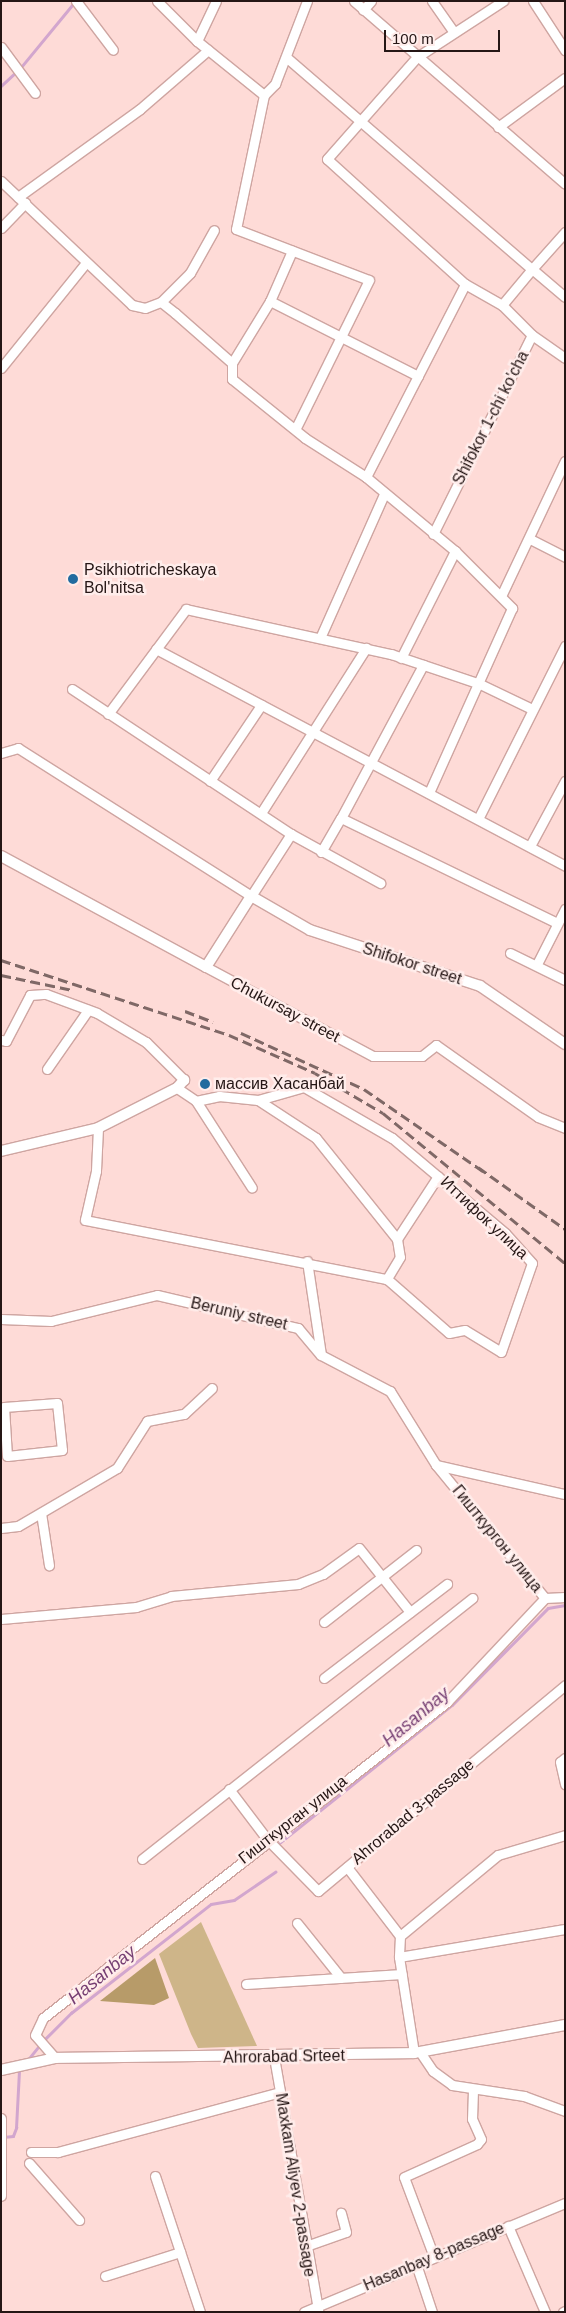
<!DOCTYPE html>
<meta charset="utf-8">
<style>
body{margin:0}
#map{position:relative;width:566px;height:2313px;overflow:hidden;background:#fedbd7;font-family:Helvetica,sans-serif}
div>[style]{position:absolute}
.green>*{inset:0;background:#ceb589}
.forest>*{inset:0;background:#b79b69}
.stream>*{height:2.5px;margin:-1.25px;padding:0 1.25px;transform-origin:1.25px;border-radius:1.25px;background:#d2a6ce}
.roads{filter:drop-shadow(1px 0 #cea5a1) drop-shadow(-1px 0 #cea5a1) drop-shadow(0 1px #cea5a1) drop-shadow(0 -1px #cea5a1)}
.minor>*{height:9px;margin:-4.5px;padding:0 4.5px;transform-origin:4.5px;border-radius:4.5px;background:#fff}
.tertiary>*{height:10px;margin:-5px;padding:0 5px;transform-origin:5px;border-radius:5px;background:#fff}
.rail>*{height:2.5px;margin-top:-1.25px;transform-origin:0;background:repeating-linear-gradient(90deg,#7f6866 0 10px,transparent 0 15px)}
.dots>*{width:14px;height:14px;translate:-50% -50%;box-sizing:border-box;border:2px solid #ffedeb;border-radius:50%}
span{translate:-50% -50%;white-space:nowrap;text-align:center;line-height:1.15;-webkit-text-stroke:5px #ffedeb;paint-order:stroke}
.street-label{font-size:16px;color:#251615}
.poi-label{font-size:16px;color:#251615}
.left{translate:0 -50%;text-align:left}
.water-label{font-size:18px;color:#763f73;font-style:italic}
.frame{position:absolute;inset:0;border:2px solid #251615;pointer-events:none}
.scale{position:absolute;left:384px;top:30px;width:116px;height:22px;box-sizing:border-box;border:2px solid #251615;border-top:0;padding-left:6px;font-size:15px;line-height:18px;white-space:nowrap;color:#251615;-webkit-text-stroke:4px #ffedeb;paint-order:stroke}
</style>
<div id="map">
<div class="green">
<div style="clip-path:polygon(201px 1922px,257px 2046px,198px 2048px,191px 2034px,159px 1954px)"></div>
</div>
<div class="forest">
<div style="clip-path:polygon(155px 1958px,169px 1998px,154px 2005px,100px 2001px)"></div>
</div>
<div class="stream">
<div style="left:22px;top:66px;width:80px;rotate:-50.6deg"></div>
<div style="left:1px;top:86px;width:19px;rotate:-43deg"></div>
<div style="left:277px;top:1845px;width:224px;rotate:-38.7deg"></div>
<div style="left:452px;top:1705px;width:136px;rotate:-45.3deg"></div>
<div style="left:548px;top:1608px;width:17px;rotate:-10deg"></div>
<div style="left:43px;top:2041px;width:40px;rotate:-45deg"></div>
<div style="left:71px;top:2013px;width:177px;rotate:-37.9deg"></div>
<div style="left:211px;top:1904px;width:23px;rotate:-10deg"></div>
<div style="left:234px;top:1900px;width:50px;rotate:-34.3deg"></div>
<div style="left:26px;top:2062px;width:22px;rotate:-51deg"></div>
<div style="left:3px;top:2137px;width:10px;rotate:-6deg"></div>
<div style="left:13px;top:2136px;width:9px;rotate:-69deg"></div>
<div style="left:16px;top:2128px;width:58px;rotate:-87deg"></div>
</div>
<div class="roads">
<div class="minor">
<div style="left:76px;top:1px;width:61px;rotate:52.9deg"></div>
<div style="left:157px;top:1px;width:57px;rotate:45deg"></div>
<div style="left:197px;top:41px;width:86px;rotate:38.9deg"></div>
<div style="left:354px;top:1px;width:279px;rotate:40.9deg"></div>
<div style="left:432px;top:1px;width:35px;rotate:55deg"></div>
<div style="left:533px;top:1px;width:59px;rotate:56.9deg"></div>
<div style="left:363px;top:10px;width:12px;rotate:-48deg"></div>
<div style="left:197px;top:41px;width:44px;rotate:-64.6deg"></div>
<div style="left:1px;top:47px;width:57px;rotate:53.5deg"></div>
<div style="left:286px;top:57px;width:325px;rotate:40.8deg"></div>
<div style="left:532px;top:269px;width:50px;rotate:-48.3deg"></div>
<div style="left:264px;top:95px;width:137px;rotate:101.8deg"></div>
<div style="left:236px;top:229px;width:142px;rotate:21deg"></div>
<div style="left:369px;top:280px;width:165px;rotate:116.3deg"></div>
<div style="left:264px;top:95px;width:16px;rotate:-45deg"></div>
<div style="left:275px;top:84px;width:89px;rotate:-68.9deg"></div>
<div style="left:498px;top:127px;width:83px;rotate:-36.2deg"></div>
<div style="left:1px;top:181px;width:180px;rotate:43.4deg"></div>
<div style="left:132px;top:305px;width:13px;rotate:13deg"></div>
<div style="left:145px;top:308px;width:17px;rotate:-21deg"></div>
<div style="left:161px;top:302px;width:18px;rotate:38deg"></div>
<div style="left:175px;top:313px;width:76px;rotate:41.3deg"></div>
<div style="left:232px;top:363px;width:16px;rotate:90deg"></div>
<div style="left:232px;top:379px;width:94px;rotate:38.9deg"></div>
<div style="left:305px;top:438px;width:72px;rotate:32.6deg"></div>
<div style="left:366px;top:477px;width:116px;rotate:39.7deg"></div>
<div style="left:455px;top:551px;width:81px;rotate:45deg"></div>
<div style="left:512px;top:608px;width:203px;rotate:114.2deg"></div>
<div style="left:18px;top:197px;width:150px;rotate:-35.8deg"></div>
<div style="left:140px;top:109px;width:90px;rotate:-40.9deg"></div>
<div style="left:1px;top:228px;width:35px;rotate:-46deg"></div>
<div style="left:270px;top:301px;width:166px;rotate:26.9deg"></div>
<div style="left:161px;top:302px;width:41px;rotate:-45deg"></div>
<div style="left:190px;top:273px;width:49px;rotate:-60.8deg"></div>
<div style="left:502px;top:305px;width:47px;rotate:-50.2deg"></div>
<div style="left:532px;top:269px;width:43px;rotate:40.3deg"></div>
<div style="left:532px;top:335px;width:40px;rotate:34.9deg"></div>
<div style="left:232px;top:363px;width:73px;rotate:-58.5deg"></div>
<div style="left:270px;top:301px;width:55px;rotate:-66.3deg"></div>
<div style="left:1px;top:368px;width:134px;rotate:-51.1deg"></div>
<div style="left:366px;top:477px;width:217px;rotate:-62.8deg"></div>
<div style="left:433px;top:534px;width:222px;rotate:-63.6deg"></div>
<div style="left:532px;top:335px;width:42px;rotate:-135deg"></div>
<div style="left:502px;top:305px;width:43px;rotate:-150.4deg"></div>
<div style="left:465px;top:284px;width:186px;rotate:-137.8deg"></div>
<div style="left:327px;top:159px;width:136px;rotate:-48.6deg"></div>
<div style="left:417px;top:57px;width:103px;rotate:-33.1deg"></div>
<div style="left:532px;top:540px;width:37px;rotate:27deg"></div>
<div style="left:502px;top:594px;width:147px;rotate:-64.7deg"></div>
<div style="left:320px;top:638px;width:158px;rotate:-66deg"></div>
<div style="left:156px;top:649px;width:463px;rotate:27.9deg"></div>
<div style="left:401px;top:658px;width:120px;rotate:-63.2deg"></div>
<div style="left:72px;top:689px;width:263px;rotate:33.5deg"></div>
<div style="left:291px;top:834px;width:102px;rotate:28.8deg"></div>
<div style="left:108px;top:714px;width:131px;rotate:-53.4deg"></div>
<div style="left:186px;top:609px;width:210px;rotate:12.4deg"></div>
<div style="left:391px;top:654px;width:94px;rotate:18.6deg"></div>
<div style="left:480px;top:684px;width:58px;rotate:25.7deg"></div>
<div style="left:1px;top:753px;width:18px;rotate:-16deg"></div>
<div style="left:18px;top:748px;width:276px;rotate:32.4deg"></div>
<div style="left:251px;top:896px;width:74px;rotate:-57.2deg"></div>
<div style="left:210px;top:781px;width:92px;rotate:-56.1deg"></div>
<div style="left:261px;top:813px;width:196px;rotate:-57.5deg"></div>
<div style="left:341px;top:818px;width:174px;rotate:-61.8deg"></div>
<div style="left:478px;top:819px;width:194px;rotate:-63.3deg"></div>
<div style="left:530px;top:846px;width:74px;rotate:-61.7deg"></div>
<div style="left:321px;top:852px;width:39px;rotate:-60deg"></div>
<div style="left:341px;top:818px;width:240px;rotate:25.9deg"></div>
<div style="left:510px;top:953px;width:61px;rotate:26.1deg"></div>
<div style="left:537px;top:964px;width:62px;rotate:-63deg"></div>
<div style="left:206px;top:967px;width:189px;rotate:28.1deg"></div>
<div style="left:373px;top:1056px;width:49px"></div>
<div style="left:422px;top:1056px;width:18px;rotate:-38deg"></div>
<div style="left:436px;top:1045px;width:125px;rotate:35.2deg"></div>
<div style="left:538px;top:1117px;width:29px;rotate:22deg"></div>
<div style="left:1px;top:1040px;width:5px;rotate:11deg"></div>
<div style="left:6px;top:1041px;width:52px;rotate:-62.4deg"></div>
<div style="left:30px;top:995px;width:16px;rotate:-4deg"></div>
<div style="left:46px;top:994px;width:54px;rotate:20.4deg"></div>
<div style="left:97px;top:1013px;width:57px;rotate:30.6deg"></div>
<div style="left:146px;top:1042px;width:54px;rotate:45deg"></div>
<div style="left:47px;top:1069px;width:72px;rotate:-55.2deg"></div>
<div style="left:177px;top:1088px;width:23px;rotate:34deg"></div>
<div style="left:196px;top:1101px;width:24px;rotate:-12deg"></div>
<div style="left:219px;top:1096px;width:39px;rotate:6deg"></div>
<div style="left:258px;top:1100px;width:69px;rotate:33.2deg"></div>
<div style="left:316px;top:1138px;width:129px;rotate:51.3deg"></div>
<div style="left:397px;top:1239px;width:18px;rotate:81deg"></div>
<div style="left:400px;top:1257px;width:26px;rotate:121deg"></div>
<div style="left:196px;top:1101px;width:103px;rotate:57.2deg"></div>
<div style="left:98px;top:1128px;width:43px;rotate:92.7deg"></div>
<div style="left:96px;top:1171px;width:50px;rotate:102.7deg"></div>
<div style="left:85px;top:1220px;width:308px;rotate:11.1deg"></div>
<div style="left:387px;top:1279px;width:82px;rotate:41.1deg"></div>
<div style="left:449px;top:1333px;width:16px;rotate:-11deg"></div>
<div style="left:465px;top:1330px;width:42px;rotate:31.4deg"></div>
<div style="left:501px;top:1352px;width:94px;rotate:-70.8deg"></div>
<div style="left:532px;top:1263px;width:40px;rotate:-132deg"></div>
<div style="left:505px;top:1233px;width:148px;rotate:-139.9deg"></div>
<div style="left:392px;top:1138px;width:102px;rotate:-149.9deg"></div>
<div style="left:304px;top:1087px;width:48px;rotate:164.2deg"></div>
<div style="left:397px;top:1239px;width:75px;rotate:-56.9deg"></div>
<div style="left:307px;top:1261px;width:95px;rotate:81.5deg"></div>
<div style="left:1px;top:1319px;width:50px;rotate:2.3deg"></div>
<div style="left:51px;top:1321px;width:109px;rotate:-13.8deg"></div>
<div style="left:157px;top:1295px;width:145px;rotate:13.2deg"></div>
<div style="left:298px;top:1328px;width:35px;rotate:50deg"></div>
<div style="left:321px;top:1355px;width:78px;rotate:27.6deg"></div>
<div style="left:390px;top:1391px;width:87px;rotate:58.1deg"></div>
<div style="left:436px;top:1465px;width:132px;rotate:12.7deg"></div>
<div style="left:57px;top:1403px;width:47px;rotate:83.9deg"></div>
<div style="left:62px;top:1450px;width:55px;rotate:173.8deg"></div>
<div style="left:7px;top:1456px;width:49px;rotate:-93.5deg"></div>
<div style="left:4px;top:1407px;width:53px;rotate:-4.3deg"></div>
<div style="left:436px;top:1465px;width:172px;rotate:50.7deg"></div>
<div style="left:41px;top:1513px;width:53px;rotate:81.3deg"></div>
<div style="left:1px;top:1528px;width:17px;rotate:-7deg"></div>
<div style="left:18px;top:1526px;width:115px;rotate:-30.4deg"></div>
<div style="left:117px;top:1468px;width:56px;rotate:-57.4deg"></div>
<div style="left:147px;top:1421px;width:38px;rotate:-11deg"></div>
<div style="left:184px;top:1414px;width:38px;rotate:-43deg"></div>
<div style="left:545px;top:1598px;width:20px;rotate:-3deg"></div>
<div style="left:1px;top:1619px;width:136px;rotate:-5.1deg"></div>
<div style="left:136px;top:1607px;width:37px;rotate:-17deg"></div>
<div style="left:171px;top:1596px;width:128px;rotate:-5.4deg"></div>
<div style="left:298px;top:1584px;width:27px;rotate:-22deg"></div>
<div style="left:323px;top:1574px;width:44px;rotate:-35.8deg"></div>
<div style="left:359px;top:1548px;width:82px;rotate:51.4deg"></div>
<div style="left:324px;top:1622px;width:117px;rotate:-38deg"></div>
<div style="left:324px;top:1678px;width:155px;rotate:-37.4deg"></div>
<div style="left:565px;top:1758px;width:6px;rotate:141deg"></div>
<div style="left:560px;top:1762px;width:23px;rotate:77deg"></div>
<div style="left:229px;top:1789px;width:63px;rotate:52.8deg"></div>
<div style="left:267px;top:1839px;width:73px;rotate:45.6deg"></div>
<div style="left:318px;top:1891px;width:322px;rotate:-39.8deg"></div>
<div style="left:142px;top:1859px;width:421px;rotate:-38.3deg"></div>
<div style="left:347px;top:1867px;width:87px;rotate:52.5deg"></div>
<div style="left:400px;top:1936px;width:21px;rotate:93deg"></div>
<div style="left:399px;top:1957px;width:97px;rotate:81.1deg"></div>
<div style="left:297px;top:1923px;width:70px;rotate:51.3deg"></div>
<div style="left:400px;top:1936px;width:127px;rotate:-39.6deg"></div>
<div style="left:498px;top:1855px;width:70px;rotate:-16.6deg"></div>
<div style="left:399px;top:1957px;width:168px;rotate:-9.6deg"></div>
<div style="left:246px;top:1984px;width:156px;rotate:-3.7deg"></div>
<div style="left:420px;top:2052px;width:23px;rotate:56deg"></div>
<div style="left:433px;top:2071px;width:24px;rotate:36deg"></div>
<div style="left:452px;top:2085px;width:73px;rotate:8.7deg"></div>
<div style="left:524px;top:2096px;width:44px;rotate:20.1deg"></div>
<div style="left:274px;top:2057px;width:257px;rotate:80.1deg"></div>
<div style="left:55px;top:2058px;width:30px;rotate:-131deg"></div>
<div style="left:35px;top:2035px;width:19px;rotate:-65deg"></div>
<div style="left:43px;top:2018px;width:513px;rotate:-38.03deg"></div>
<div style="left:447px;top:1702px;width:143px;rotate:-46.7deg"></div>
<div style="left:31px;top:2152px;width:27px"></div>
<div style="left:58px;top:2152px;width:230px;rotate:-15.1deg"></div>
<div style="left:29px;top:2163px;width:76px;rotate:48.7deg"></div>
<div style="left:155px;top:2176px;width:143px;rotate:71.7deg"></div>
<div style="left:508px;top:2226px;width:94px;rotate:66.7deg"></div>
<div style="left:306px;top:2246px;width:42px;rotate:-19.3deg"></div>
<div style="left:346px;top:2232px;width:20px;rotate:-105deg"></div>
<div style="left:434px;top:2257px;width:85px;rotate:-110.6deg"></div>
<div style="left:404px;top:2177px;width:80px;rotate:-24.3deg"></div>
<div style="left:477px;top:2144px;width:6px;rotate:-51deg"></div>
<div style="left:481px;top:2139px;width:22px;rotate:-114deg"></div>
<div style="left:472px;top:2119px;width:30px;rotate:-88deg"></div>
<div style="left:416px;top:2264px;width:51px;rotate:71.6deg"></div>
<div style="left:105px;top:2276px;width:79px;rotate:-17.7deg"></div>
<div style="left:304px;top:2312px;width:283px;rotate:-22.7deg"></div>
<div style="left:563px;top:2312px;width:2px;rotate:-27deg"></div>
</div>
<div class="tertiary">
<div style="left:1px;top:856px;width:233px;rotate:28.4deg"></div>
<div style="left:206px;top:967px;width:84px;rotate:-57.6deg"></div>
<div style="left:251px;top:896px;width:68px;rotate:30deg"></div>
<div style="left:310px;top:930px;width:179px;rotate:18.2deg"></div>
<div style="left:480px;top:986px;width:103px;rotate:34.3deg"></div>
<div style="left:1px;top:1151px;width:100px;rotate:-13.3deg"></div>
<div style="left:98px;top:1128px;width:89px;rotate:-26.9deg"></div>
<div style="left:177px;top:1088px;width:11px;rotate:-49deg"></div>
<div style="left:1px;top:2070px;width:55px;rotate:-12.5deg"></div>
<div style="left:55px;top:2058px;width:359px;rotate:-0.8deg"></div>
<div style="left:414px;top:2053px;width:154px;rotate:-10.5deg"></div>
<div style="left:1px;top:2119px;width:77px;rotate:90deg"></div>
</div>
</div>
<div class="rail">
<div style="left:1px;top:960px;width:240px;rotate:18.2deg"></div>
<div style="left:229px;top:1035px;width:94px;rotate:23.8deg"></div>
<div style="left:315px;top:1073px;width:79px;rotate:30.5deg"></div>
<div style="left:383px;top:1113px;width:236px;rotate:39.5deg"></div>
<div style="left:1px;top:975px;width:73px;rotate:11.9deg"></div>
<div style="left:185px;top:1011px;width:30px;rotate:21deg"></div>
<div style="left:241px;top:1033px;width:135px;rotate:24.5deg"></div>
<div style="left:364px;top:1089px;width:145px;rotate:34.6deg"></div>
<div style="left:478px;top:1167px;width:107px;rotate:35.5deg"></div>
</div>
<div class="dots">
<div style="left:73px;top:579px;background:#226b9f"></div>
<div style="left:205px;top:1084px;background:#226b9f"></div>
</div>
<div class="street-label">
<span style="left:491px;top:418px;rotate:-63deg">Shifokor 1-chi ko'cha</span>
<span style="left:412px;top:964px;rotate:18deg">Shifokor street</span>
<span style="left:285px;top:1010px;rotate:28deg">Chukursay street</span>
<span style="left:484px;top:1218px;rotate:43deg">Иттифок улица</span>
<span style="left:239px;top:1314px;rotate:13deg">Beruniy street</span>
<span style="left:497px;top:1539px;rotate:51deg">Гишткургон улица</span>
<span style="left:413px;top:1812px;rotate:-40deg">Ahrorabad 3-passage</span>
<span style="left:293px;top:1820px;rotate:-38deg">Гишткурган улица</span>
<span style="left:284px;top:2057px;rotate:-1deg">Ahrorabad Srteet</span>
<span style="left:295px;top:2185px;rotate:81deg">Maxkam Aliyev 2-passage</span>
<span style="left:434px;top:2257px;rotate:-23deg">Hasanbay 8-passage</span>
</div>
<div class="poi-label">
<span class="left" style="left:84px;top:579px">Psikhiotricheskaya<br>Bol'nitsa</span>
<span class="left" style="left:215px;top:1084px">массив Хасанбай</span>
</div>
<div class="water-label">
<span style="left:416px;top:1717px;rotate:-40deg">Hasanbay</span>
<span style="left:102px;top:1975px;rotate:-39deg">Hasanbay</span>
</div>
<div class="frame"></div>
<div class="scale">100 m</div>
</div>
